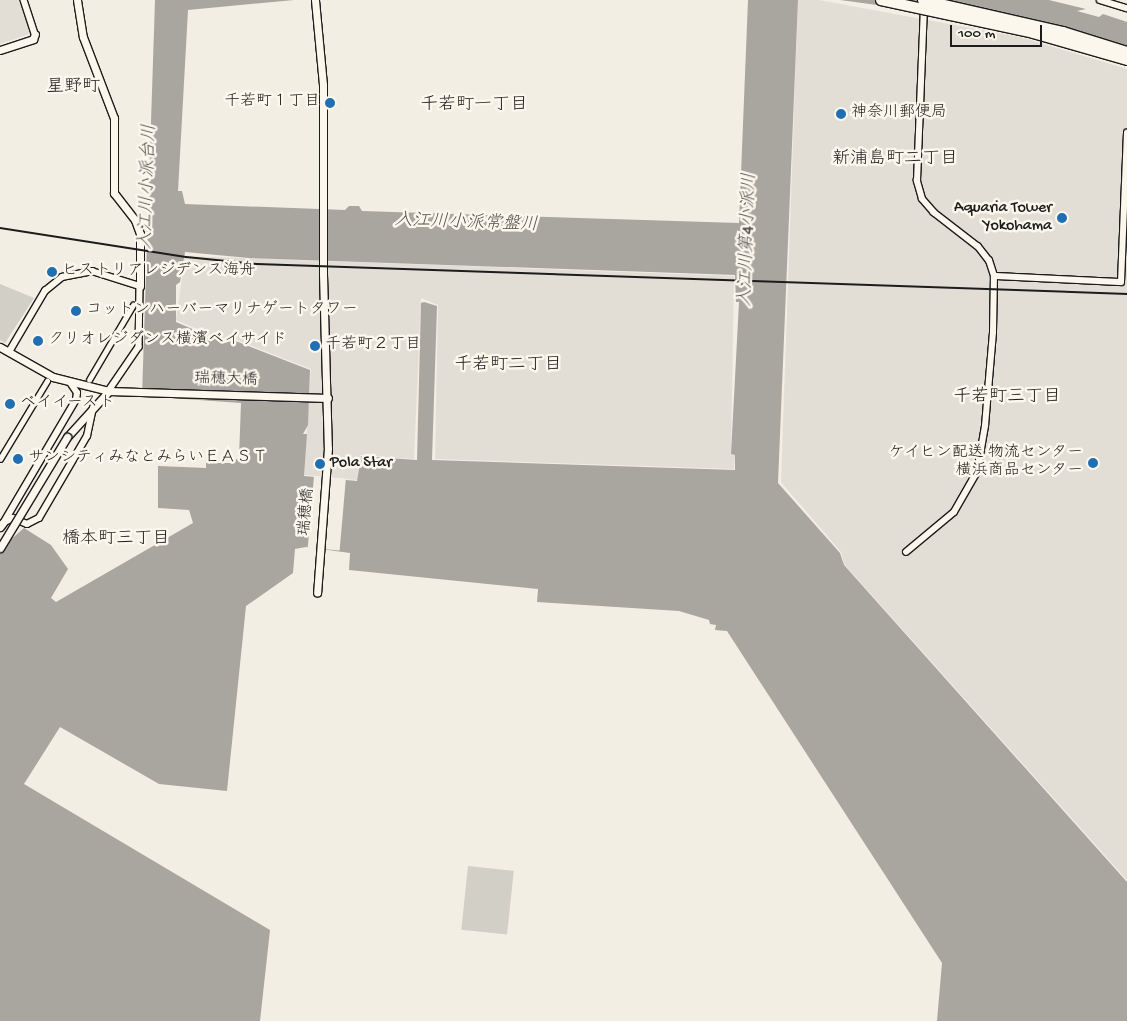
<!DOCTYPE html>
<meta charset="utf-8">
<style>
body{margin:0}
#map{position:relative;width:1127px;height:1021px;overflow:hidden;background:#f2eee4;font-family:"Gochi Hand","Klee One",sans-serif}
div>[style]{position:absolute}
.built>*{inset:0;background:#e2ded5}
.green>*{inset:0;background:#d2cfc6;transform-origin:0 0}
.water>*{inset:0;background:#a9a6a0}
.pier>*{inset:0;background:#f2eee4;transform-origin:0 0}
.roads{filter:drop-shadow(1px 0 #1c1c1c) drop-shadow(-1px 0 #1c1c1c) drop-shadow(0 1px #1c1c1c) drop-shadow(0 -1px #1c1c1c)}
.pedestrian>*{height:4.5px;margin:-2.25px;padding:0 2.25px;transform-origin:2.25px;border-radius:2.25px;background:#fbf7ec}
.minor>*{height:5.5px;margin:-2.75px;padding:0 2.75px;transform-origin:2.75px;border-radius:2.75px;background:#fbf7ec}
.tertiary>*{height:7px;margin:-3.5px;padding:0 3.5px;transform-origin:3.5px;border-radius:3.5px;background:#fbf7ec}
.rail>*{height:2px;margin:-1px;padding:0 1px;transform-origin:1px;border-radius:1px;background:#1c1c1c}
.bridges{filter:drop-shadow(1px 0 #1c1c1c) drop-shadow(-1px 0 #1c1c1c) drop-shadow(0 1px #1c1c1c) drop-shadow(0 -1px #1c1c1c)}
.tertiary-bridge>*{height:7px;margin:-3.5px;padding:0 3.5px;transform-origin:3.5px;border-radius:3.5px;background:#fbf7ec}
.motorway-bridge>*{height:10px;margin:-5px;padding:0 5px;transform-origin:5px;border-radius:5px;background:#fbf7ec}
.dots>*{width:14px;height:14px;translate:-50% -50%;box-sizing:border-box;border:2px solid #fbf7ec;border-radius:50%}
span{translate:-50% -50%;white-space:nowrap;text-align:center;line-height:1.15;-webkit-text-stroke:5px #fbf7ec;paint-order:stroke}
.poi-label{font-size:16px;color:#1c1c1c}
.right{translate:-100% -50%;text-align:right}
.left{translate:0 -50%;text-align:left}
.street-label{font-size:16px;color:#1c1c1c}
.neighbourhood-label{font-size:18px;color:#1c1c1c}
.water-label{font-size:18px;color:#545351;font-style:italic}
.scale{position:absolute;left:950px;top:25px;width:92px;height:22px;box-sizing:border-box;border:2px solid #1c1c1c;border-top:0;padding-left:6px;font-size:15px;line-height:18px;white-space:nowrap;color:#1c1c1c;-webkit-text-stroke:4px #fbf7ec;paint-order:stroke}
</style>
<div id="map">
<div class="built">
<div style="clip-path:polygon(0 0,21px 0,31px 30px,29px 34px,0 44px)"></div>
<div style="clip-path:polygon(798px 0,819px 0,1020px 37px,1127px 69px,1127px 880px,844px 564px,841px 552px,781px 482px)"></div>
<div style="clip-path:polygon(185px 256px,734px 276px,731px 454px,735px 455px,734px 469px,435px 459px,438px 305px,421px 298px,414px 459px,360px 455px,357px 480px,304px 475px,311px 369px,232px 338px,226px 341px,176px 320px)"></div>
</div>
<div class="green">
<div style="clip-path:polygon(0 284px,34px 298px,5px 343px,0 340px)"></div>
<div style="left:468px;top:866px;width:46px;height:64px;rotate:6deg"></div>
</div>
<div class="water">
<div style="clip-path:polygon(evenodd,155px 0,294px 0,188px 10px,178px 191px,182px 191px,185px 204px,345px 210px,349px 206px,359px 206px,362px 211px,739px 223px,748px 0,798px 0,778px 483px,840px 553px,844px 565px,1127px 882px,1127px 1021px,937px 1021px,942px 963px,727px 631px,715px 630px,716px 625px,710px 624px,709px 620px,679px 611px,537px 602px,538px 589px,349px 570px,350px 553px,306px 547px,295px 549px,293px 573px,246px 606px,227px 791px,159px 784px,60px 727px,24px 784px,270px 930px,260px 1021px,0 1021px,0 549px,24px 528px,51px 545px,68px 569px,51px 598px,56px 602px,193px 523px,189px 510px,158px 508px,158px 466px,206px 468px,206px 463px,232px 463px,239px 457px,241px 403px,142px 396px,155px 0,185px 252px,249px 258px,735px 275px,736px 302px,739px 302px,731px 454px,735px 455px,735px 470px,432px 460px,437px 306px,424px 302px,421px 303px,417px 460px,361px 456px,357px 481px,304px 476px,307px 434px,303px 434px,308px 425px,310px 370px,233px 340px,225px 343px,176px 322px,176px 285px,180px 282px,185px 252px)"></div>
<div style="clip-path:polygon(840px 0,1049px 0,1086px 9px,1077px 11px,1099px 17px,1103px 14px,1127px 22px,1127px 63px,1097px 53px,929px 12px)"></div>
</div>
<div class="pier">
<div style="left:314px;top:476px;width:32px;height:72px;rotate:5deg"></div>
</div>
<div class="roads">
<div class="pedestrian">
<div style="left:89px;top:380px;width:87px;rotate:-59.6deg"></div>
<div style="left:0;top:459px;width:91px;rotate:-58.9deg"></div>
</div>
<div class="minor">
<div style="left:24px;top:0;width:36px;rotate:72deg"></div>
<div style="left:1100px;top:0;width:28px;rotate:17deg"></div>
<div style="left:994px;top:276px;width:127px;rotate:2.7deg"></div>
<div style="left:1121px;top:282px;width:149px;rotate:-87.7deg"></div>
<div style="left:9px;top:352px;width:71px;rotate:-59.5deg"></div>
<div style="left:45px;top:291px;width:22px;rotate:-39deg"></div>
<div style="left:62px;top:277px;width:31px;rotate:-11deg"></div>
<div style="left:92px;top:271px;width:50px;rotate:17.4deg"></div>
<div style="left:140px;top:286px;width:61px;rotate:90.9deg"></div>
<div style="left:139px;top:347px;width:53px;rotate:124.3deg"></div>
<div style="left:4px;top:522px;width:142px;rotate:-59.5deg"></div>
<div style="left:76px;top:400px;width:7px;rotate:-82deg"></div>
<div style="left:77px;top:393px;width:11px;rotate:-124deg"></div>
<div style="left:3px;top:523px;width:11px;rotate:-27deg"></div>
<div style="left:13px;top:518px;width:15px;rotate:23deg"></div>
<div style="left:27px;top:524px;width:13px;rotate:-27deg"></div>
<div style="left:39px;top:518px;width:95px;rotate:-59.7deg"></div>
<div style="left:87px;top:436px;width:29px;rotate:-78deg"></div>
<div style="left:906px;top:552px;width:62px;rotate:-39.8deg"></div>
<div style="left:954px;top:512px;width:46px;rotate:-60.1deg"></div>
<div style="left:977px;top:472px;width:47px;rotate:-80.1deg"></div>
<div style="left:985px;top:426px;width:94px;rotate:-85.1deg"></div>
<div style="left:993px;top:332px;width:56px;rotate:-89deg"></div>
<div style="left:994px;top:276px;width:16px;rotate:-108deg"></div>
<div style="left:989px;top:261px;width:18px;rotate:-128deg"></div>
<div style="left:978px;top:247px;width:56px;rotate:-142.3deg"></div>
<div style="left:934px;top:213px;width:18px;rotate:-131deg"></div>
<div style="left:922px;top:199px;width:19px;rotate:-106deg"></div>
<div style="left:917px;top:181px;width:173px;rotate:-87.7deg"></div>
</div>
<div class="tertiary">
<div style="left:77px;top:0;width:37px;rotate:81deg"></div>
<div style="left:83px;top:37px;width:87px;rotate:69.1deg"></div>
<div style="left:114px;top:118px;width:75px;rotate:90deg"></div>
<div style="left:114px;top:193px;width:34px;rotate:52deg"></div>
<div style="left:135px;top:220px;width:15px;rotate:70deg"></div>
<div style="left:140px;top:234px;width:52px;rotate:90deg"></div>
<div style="left:315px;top:0;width:85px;rotate:84.6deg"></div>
<div style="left:323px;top:85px;width:189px;rotate:90deg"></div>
<div style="left:323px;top:274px;width:174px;rotate:88.4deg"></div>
<div style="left:328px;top:448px;width:145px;rotate:94.3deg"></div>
<div style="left:0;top:50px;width:35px;rotate:-18deg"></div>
<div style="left:33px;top:39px;width:5px;rotate:-68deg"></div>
<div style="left:0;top:347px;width:61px;rotate:29.5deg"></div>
<div style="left:53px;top:377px;width:58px;rotate:14deg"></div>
<div style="left:109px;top:391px;width:219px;rotate:1.8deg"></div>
<div style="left:67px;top:437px;width:62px;rotate:-47.6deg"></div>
<div style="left:0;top:527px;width:5px;rotate:-53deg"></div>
</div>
</div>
<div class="rail">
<div style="left:0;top:228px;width:188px;rotate:8.9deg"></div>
<div style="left:186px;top:257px;width:71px;rotate:5.6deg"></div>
<div style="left:257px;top:264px;width:871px;rotate:1.97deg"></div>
</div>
<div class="bridges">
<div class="tertiary-bridge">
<div style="left:0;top:548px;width:130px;rotate:-58.9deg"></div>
</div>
<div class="motorway-bridge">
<div style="left:881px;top:0;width:156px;rotate:12.2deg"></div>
<div style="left:1033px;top:33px;width:98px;rotate:16deg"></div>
<div style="left:923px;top:0;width:144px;rotate:12.9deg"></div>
<div style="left:1063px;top:32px;width:67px;rotate:17.4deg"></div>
</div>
</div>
<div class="dots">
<div style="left:330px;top:103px;background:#1f6fb2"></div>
<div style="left:841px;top:114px;background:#1f6fb2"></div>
<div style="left:1062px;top:218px;background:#1f6fb2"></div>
<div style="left:52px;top:272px;background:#1f6fb2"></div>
<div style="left:76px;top:311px;background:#1f6fb2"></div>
<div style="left:38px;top:341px;background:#1f6fb2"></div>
<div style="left:315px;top:346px;background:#1f6fb2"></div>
<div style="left:10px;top:404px;background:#1f6fb2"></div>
<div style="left:18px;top:459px;background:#1f6fb2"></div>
<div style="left:1093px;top:463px;background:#1f6fb2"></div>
<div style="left:320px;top:464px;background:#1f6fb2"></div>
</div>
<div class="poi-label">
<span class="right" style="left:320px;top:103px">千若町１丁目</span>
<span class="left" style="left:851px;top:114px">神奈川郵便局</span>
<span class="right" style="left:1052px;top:218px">Aquaria Tower<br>Yokohama</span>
<span class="left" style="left:62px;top:272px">ヒストリアレジデンス海舟</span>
<span class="left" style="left:86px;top:311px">コットンハーバーマリナゲートタワー</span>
<span class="left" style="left:48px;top:341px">クリオレジダンス横濱ベイサイド</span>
<span class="left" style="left:325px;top:346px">千若町２丁目</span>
<span class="left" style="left:20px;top:404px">ベイイースト</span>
<span class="right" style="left:1083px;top:463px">ケイヒン配送 物流センター<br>横浜商品センター</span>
<span class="left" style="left:28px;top:459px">サンシティみなとみらいＥＡＳＴ</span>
<span class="left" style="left:330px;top:464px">Pola Star</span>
</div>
<div class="street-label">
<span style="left:226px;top:381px;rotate:2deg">瑞穂大橋</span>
<span style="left:308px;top:512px;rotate:-85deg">瑞穂橋</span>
</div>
<div class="neighbourhood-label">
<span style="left:73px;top:88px">星野町</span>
<span style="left:474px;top:106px">千若町一丁目</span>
<span style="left:895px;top:160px">新浦島町二丁目</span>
<span style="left:508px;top:366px">千若町二丁目</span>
<span style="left:1007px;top:398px">千若町三丁目</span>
<span style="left:116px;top:540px">橋本町三丁目</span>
</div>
<div class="water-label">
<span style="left:149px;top:187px;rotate:-88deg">入江川小派台川</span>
<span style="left:466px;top:224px;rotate:2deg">入江川小派常盤川</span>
<span style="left:749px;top:240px;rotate:-88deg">入江川第4小派川</span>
</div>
<div class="scale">100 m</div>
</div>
